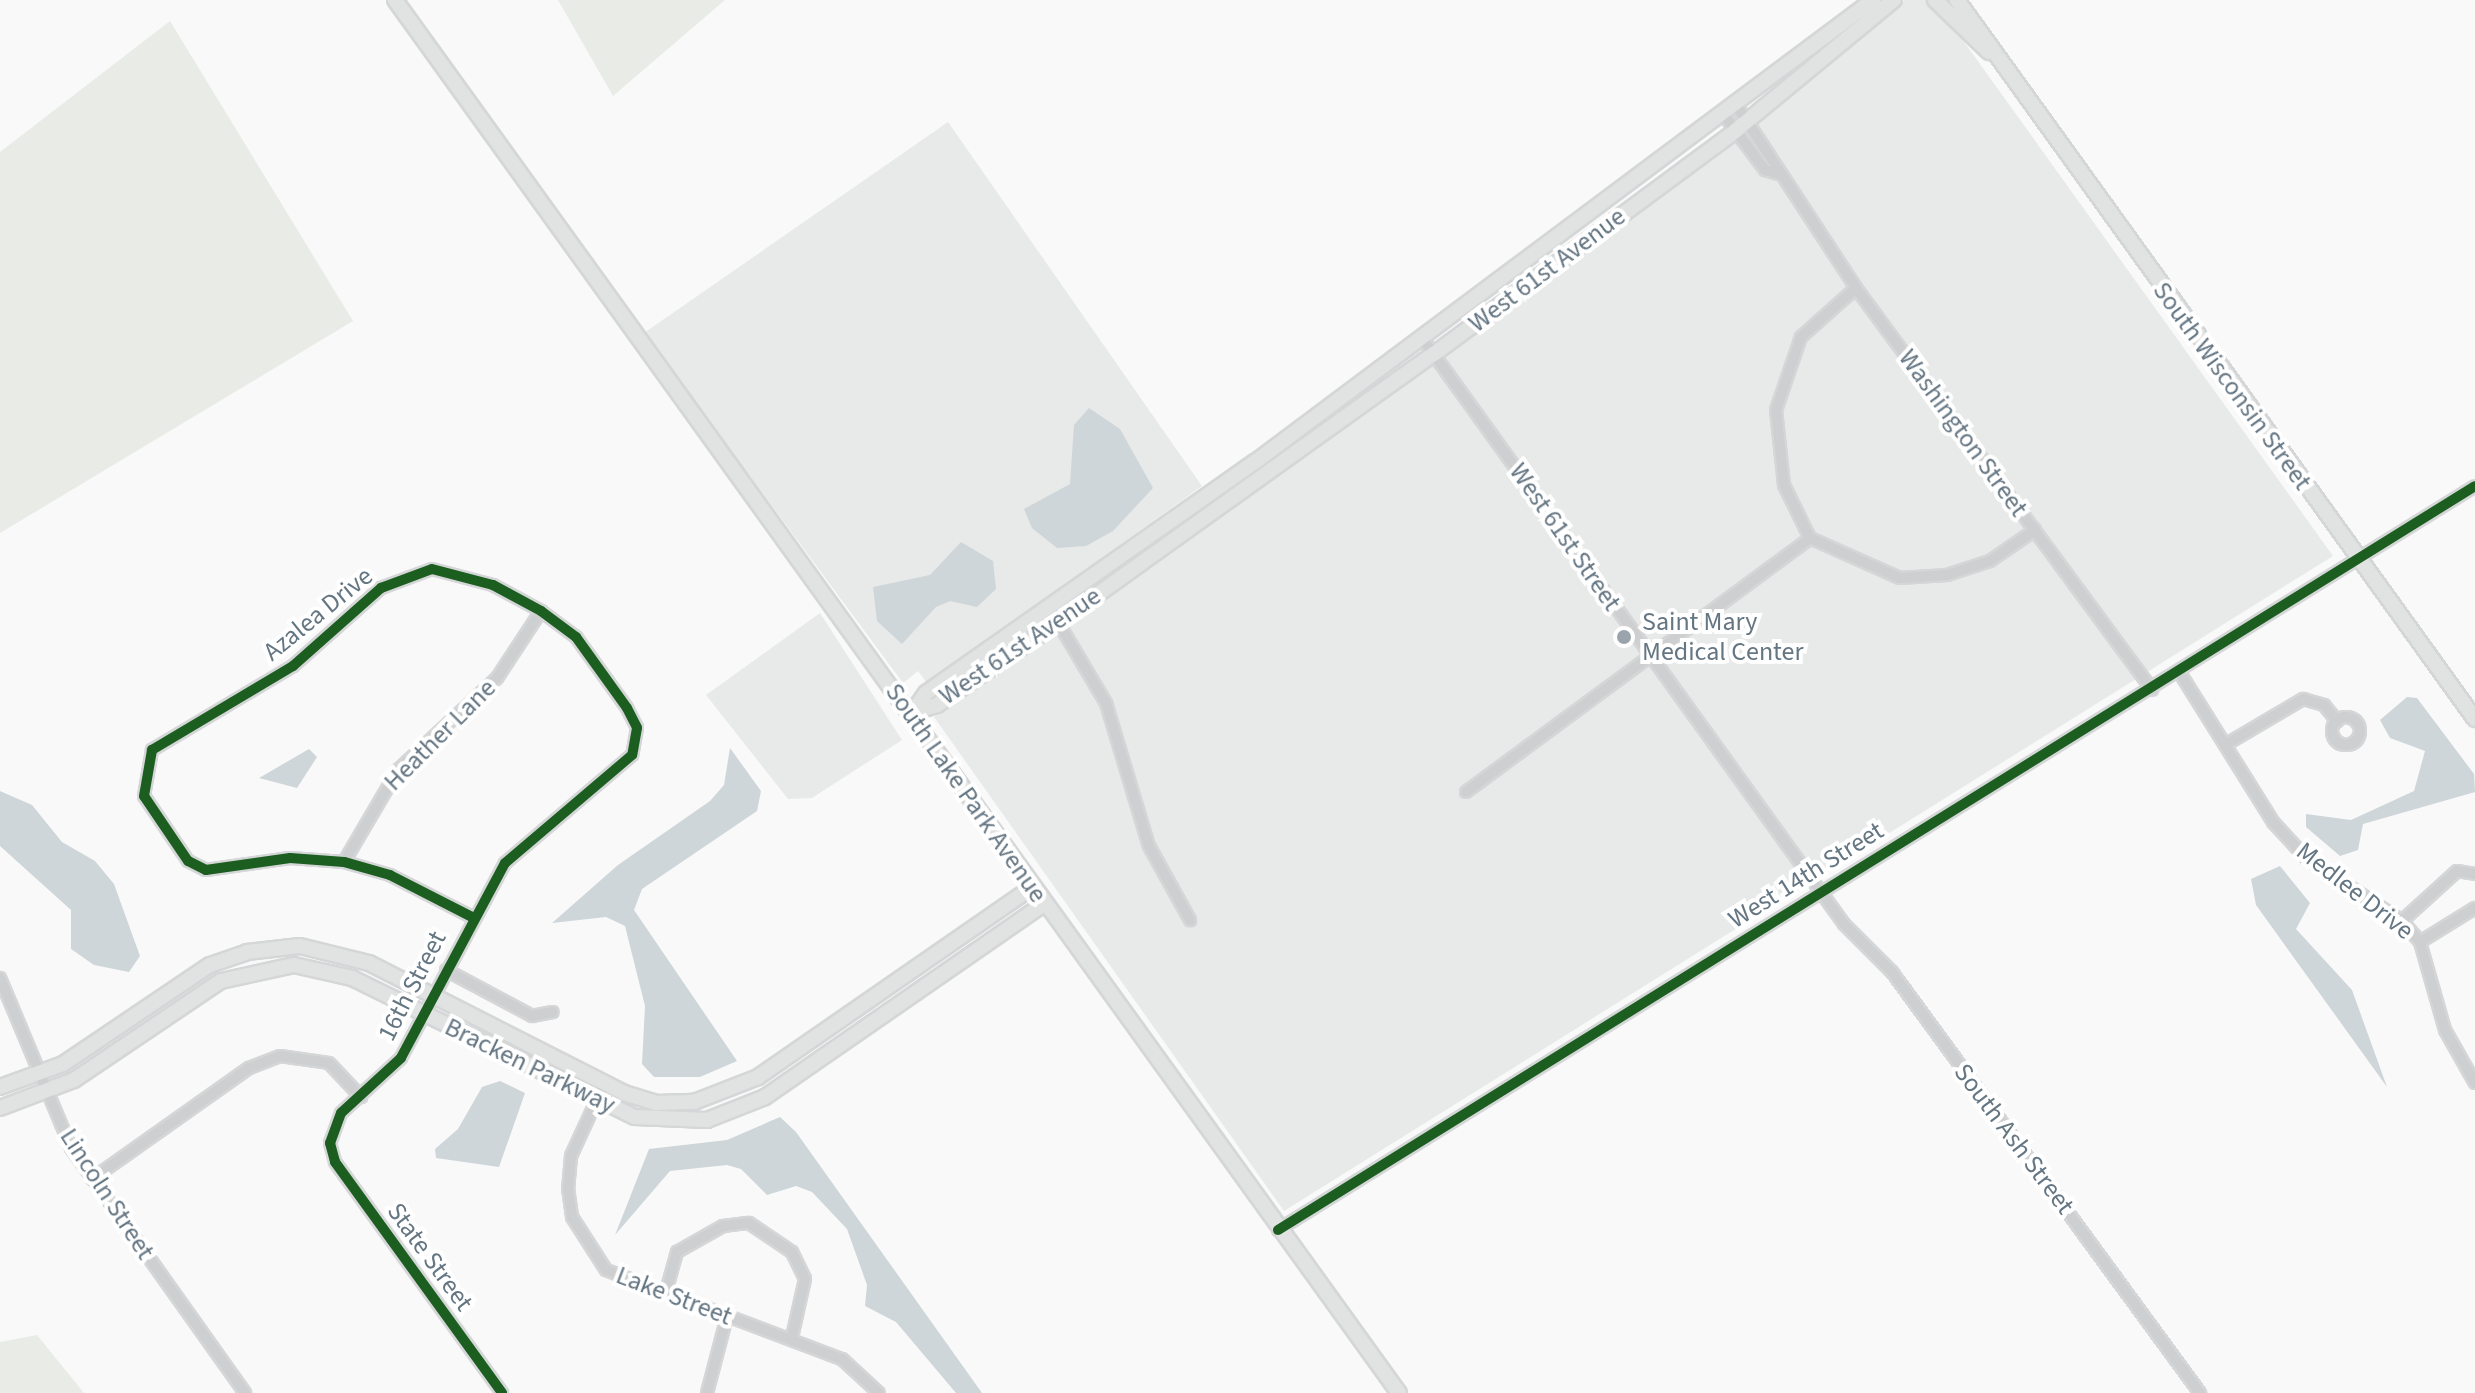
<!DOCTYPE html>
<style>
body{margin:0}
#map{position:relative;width:2475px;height:1393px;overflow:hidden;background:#f9f9f9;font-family:"Source Sans 3",sans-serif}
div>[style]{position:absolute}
.built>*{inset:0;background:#e8e9e9}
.green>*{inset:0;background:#e8ebe6}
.water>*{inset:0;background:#ced6d9}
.roads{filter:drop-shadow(2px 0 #d5d6d7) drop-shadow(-2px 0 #d5d6d7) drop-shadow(0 2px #d5d6d7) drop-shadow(0 -2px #d5d6d7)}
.street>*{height:10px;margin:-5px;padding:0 5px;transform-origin:5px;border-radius:5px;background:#cecfd0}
.street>.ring{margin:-5px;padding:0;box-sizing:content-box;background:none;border:10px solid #cecfd0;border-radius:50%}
.secondary>*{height:14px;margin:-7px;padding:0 7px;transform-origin:7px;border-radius:7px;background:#e1e2e2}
.cycleway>*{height:10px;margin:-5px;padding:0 5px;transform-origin:5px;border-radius:5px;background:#1b5e20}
.dots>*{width:22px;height:22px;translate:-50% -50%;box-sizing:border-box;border:4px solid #fff;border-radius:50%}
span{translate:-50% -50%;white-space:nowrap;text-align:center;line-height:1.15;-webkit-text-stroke:8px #fff;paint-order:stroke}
.street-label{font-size:26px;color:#657683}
.poi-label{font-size:26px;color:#657683}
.left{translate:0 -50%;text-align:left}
</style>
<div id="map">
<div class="built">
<div style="clip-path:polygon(1905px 0,1934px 0,2333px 556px,1284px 1211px,934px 717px)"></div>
<div style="clip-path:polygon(948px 122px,1202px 486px,927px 683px,918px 671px,903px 683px,644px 333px)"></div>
<div style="clip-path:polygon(820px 613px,902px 740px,812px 798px,788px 799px,706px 695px)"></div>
</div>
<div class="green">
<div style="clip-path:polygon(558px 0,725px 0,613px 96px)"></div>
<div style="clip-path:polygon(170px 21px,353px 321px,0 533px,0 152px)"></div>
<div style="clip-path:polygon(37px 1335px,84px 1393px,0 1393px,0 1342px)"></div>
</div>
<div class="water">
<div style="clip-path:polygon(1089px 408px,1120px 429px,1153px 488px,1113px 531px,1086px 546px,1057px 548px,1032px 528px,1024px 509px,1070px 484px,1074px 425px)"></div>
<div style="clip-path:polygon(961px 542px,993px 561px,996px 589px,977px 607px,950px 601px,936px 607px,902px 644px,877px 621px,873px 587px,930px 575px)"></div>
<div style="clip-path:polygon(2407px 697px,2417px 698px,2474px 774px,2475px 792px,2363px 824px,2358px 850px,2340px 856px,2306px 827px,2306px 814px,2351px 820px,2414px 791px,2425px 751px,2390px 738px,2380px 720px)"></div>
<div style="clip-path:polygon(730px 748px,761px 791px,757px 811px,642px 889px,634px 910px,737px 1061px,700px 1077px,654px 1077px,642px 1064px,645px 1006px,625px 926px,606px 917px,552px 923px,618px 865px,710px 801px,724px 785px)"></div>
<div style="clip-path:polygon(309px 749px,317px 757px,297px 788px,259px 778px)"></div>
<div style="clip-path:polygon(0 791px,32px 805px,62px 842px,95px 861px,114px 884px,140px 956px,129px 972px,94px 965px,71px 949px,71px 910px,0 846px)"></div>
<div style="clip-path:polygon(2280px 866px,2310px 903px,2296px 929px,2352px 990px,2387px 1087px,2256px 905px,2251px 879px)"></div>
<div style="clip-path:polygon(500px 1081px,525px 1093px,499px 1167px,436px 1158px,435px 1149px,458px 1129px,482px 1087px)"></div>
<div style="clip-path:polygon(780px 1117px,796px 1132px,982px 1393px,956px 1393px,896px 1322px,865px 1306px,867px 1285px,847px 1229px,812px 1192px,796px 1186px,767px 1195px,741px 1169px,727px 1165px,670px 1171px,615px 1235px,649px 1149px,727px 1140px)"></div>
</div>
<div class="roads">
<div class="street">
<div style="left:1737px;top:106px;width:217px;rotate:56.8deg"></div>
<div style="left:1856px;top:288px;width:499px;rotate:53.6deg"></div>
<div style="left:1724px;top:115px;width:69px;rotate:53.3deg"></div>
<div style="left:1765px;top:170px;width:14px;rotate:17deg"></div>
<div style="left:1856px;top:288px;width:74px;rotate:138.3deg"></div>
<div style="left:1801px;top:337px;width:77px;rotate:108.9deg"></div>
<div style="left:1776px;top:410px;width:75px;rotate:83.9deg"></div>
<div style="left:1784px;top:485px;width:59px;rotate:63.9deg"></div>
<div style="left:1810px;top:538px;width:98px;rotate:24deg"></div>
<div style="left:1900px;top:578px;width:47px;rotate:-3.7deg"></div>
<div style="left:1947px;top:575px;width:45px;rotate:-18deg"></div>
<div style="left:1990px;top:561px;width:55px;rotate:-34.6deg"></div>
<div style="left:1422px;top:338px;width:722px;rotate:54.24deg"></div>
<div style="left:1844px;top:924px;width:68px;rotate:45deg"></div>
<div style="left:1892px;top:972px;width:522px;rotate:53.81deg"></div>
<div style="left:1048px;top:605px;width:114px;rotate:59.4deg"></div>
<div style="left:1106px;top:703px;width:149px;rotate:73.3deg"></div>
<div style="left:1149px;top:846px;width:85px;rotate:61deg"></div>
<div style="left:2180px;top:673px;width:176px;rotate:58deg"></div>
<div style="left:2273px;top:822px;width:50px;rotate:47.4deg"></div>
<div style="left:2307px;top:859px;width:113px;rotate:33.1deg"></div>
<div style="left:2402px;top:921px;width:28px;rotate:49deg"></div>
<div style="left:2420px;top:942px;width:91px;rotate:74.1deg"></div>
<div style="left:2445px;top:1030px;width:61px;rotate:60.5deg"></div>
<div class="ring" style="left:2332px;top:717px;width:18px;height:18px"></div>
<div style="left:2225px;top:745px;width:91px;rotate:-30.5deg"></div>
<div style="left:2303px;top:699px;width:22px;rotate:16deg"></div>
<div style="left:2324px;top:705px;width:21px;rotate:51deg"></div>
<div style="left:1466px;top:792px;width:428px;rotate:-36.4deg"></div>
<div style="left:344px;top:862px;width:107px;rotate:-59.6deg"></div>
<div style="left:398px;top:770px;width:135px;rotate:-42.9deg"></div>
<div style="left:497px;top:678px;width:80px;rotate:-56.7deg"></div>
<div style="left:472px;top:917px;width:92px;rotate:-152.9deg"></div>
<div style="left:390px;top:875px;width:48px;rotate:-164.2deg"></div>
<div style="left:344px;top:862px;width:54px;rotate:-175.8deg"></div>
<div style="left:290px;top:858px;width:85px;rotate:171.9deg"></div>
<div style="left:206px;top:870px;width:20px;rotate:-153deg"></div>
<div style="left:188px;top:861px;width:78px;rotate:-124.1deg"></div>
<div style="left:144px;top:796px;width:47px;rotate:-80.1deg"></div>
<div style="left:152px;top:750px;width:164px;rotate:-30.8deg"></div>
<div style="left:293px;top:666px;width:118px;rotate:-41.6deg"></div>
<div style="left:381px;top:588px;width:54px;rotate:-20.4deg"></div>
<div style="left:432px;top:569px;width:63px;rotate:14.7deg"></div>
<div style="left:493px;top:585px;width:55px;rotate:28.4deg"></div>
<div style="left:541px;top:611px;width:44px;rotate:36.6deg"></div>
<div style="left:576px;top:637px;width:87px;rotate:54.3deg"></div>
<div style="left:627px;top:708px;width:22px;rotate:63deg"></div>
<div style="left:637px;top:728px;width:27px;rotate:100deg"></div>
<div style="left:632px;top:755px;width:167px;rotate:139.6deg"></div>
<div style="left:505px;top:863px;width:221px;rotate:118.1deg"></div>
<div style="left:401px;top:1058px;width:81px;rotate:137.5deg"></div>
<div style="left:341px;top:1113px;width:32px;rotate:110deg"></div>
<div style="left:330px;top:1143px;width:20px;rotate:75deg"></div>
<div style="left:335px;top:1162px;width:285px;rotate:54.1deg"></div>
<div style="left:2402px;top:921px;width:74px;rotate:-42.3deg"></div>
<div style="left:2457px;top:871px;width:18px;rotate:9deg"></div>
<div style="left:2420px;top:942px;width:65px;rotate:-31.7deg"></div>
<div style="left:446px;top:970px;width:98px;rotate:28.1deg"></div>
<div style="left:532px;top:1016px;width:21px;rotate:-11deg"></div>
<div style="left:0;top:978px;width:184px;rotate:67.3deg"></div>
<div style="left:71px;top:1148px;width:301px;rotate:54.6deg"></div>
<div style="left:605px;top:1082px;width:81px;rotate:114.7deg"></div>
<div style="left:571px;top:1156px;width:32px;rotate:95deg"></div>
<div style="left:568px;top:1188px;width:29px;rotate:82deg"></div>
<div style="left:572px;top:1217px;width:63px;rotate:57.3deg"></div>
<div style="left:606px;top:1270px;width:252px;rotate:20.7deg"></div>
<div style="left:842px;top:1359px;width:50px;rotate:42.6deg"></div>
<div style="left:92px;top:1179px;width:192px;rotate:-35.3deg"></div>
<div style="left:249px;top:1068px;width:33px;rotate:-21deg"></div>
<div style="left:280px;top:1056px;width:49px;rotate:8.1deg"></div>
<div style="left:329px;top:1063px;width:47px;rotate:46.7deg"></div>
<div style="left:1278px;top:1230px;width:1409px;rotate:-31.86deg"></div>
<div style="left:665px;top:1295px;width:45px;rotate:-74.4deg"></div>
<div style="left:677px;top:1252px;width:53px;rotate:-29.5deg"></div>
<div style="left:723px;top:1226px;width:26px;rotate:-7deg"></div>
<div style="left:749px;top:1223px;width:52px;rotate:34deg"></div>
<div style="left:792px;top:1252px;width:30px;rotate:64deg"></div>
<div style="left:805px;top:1279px;width:59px;rotate:102.6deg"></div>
<div style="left:707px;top:1393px;width:79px;rotate:-75.3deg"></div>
</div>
<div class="secondary">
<div style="left:395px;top:0;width:1717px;rotate:54.22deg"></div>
<div style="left:1935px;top:0;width:75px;rotate:43.9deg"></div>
<div style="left:1957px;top:0;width:886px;rotate:54.23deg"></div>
<div style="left:911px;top:713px;width:27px;rotate:-17deg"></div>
<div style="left:937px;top:705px;width:148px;rotate:-34.2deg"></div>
<div style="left:1059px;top:622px;width:461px;rotate:-35.6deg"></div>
<div style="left:1434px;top:354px;width:375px;rotate:-36.5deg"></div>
<div style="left:1735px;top:131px;width:206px;rotate:-39.5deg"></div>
<div style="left:912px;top:713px;width:24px;rotate:-55deg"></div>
<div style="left:926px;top:693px;width:402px;rotate:-35.1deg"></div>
<div style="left:1255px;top:462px;width:772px;rotate:-36.78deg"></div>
<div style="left:0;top:1087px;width:67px;rotate:-20.1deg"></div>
<div style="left:63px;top:1064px;width:177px;rotate:-34deg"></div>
<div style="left:210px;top:965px;width:39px;rotate:-19deg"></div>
<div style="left:247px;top:952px;width:53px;rotate:-6.5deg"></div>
<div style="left:300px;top:946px;width:71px;rotate:13.8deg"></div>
<div style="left:369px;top:963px;width:286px;rotate:27deg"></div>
<div style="left:624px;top:1093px;width:34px;rotate:17deg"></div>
<div style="left:656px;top:1103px;width:38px;rotate:-2deg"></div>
<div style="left:694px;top:1102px;width:69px;rotate:-21.3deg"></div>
<div style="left:758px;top:1077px;width:333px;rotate:-34.7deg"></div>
<div style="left:0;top:1108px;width:79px;rotate:-20.7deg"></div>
<div style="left:74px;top:1080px;width:177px;rotate:-34deg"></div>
<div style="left:221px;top:981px;width:75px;rotate:-12.4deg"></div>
<div style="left:294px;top:965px;width:59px;rotate:12.6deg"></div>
<div style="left:352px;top:978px;width:315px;rotate:26.2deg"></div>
<div style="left:635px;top:1117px;width:72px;rotate:2.4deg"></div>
<div style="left:707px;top:1120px;width:62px;rotate:-21.6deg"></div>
<div style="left:765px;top:1097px;width:339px;rotate:-34.7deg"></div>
</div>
</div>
<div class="cycleway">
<div style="left:472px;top:917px;width:92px;rotate:-152.9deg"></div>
<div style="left:390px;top:875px;width:48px;rotate:-164.2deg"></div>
<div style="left:344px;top:862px;width:54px;rotate:-175.8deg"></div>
<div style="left:290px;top:858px;width:85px;rotate:171.9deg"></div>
<div style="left:206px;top:870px;width:20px;rotate:-153deg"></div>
<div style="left:188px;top:861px;width:78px;rotate:-124.1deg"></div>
<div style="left:144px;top:796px;width:47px;rotate:-80.1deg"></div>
<div style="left:152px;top:750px;width:164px;rotate:-30.8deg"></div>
<div style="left:293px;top:666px;width:118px;rotate:-41.6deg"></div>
<div style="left:381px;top:588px;width:54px;rotate:-20.4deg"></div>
<div style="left:432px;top:569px;width:63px;rotate:14.7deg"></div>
<div style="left:493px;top:585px;width:55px;rotate:28.4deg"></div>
<div style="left:541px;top:611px;width:44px;rotate:36.6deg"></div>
<div style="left:576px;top:637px;width:87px;rotate:54.3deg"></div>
<div style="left:627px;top:708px;width:22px;rotate:63deg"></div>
<div style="left:637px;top:728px;width:27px;rotate:100deg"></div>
<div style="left:632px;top:755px;width:167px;rotate:139.6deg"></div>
<div style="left:505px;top:863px;width:221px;rotate:118.1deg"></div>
<div style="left:401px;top:1058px;width:81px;rotate:137.5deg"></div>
<div style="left:341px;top:1113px;width:32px;rotate:110deg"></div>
<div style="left:330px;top:1143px;width:20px;rotate:75deg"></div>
<div style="left:335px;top:1162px;width:285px;rotate:54.1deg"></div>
<div style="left:1278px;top:1230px;width:1409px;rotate:-31.86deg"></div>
</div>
<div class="dots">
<div style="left:1624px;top:637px;background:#99a4ac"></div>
</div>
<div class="street-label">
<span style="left:1547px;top:270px;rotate:-37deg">West 61st Avenue</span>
<span style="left:2232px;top:386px;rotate:54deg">South Wisconsin Street</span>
<span style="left:1963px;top:433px;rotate:54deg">Washington Street</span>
<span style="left:1565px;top:537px;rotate:55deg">West 61st Street</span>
<span style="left:318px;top:614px;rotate:-39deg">Azalea Drive</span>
<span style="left:1020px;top:646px;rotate:-34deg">West 61st Avenue</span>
<span style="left:440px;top:735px;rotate:-45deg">Heather Lane</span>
<span style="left:966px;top:793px;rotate:55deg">South Lake Park Avenue</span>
<span style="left:1806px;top:875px;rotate:-32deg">West 14th Street</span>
<span style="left:2355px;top:891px;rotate:38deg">Medlee Drive</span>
<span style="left:412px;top:986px;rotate:-63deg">16th Street</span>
<span style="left:530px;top:1066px;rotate:26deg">Bracken Parkway</span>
<span style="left:2014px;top:1139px;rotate:53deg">South Ash Street</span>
<span style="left:107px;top:1194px;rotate:57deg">Lincoln Street</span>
<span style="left:430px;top:1257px;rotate:54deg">State Street</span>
<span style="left:674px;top:1296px;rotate:21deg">Lake Street</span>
</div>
<div class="poi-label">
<span class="left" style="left:1642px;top:637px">Saint Mary<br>Medical Center</span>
</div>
</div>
